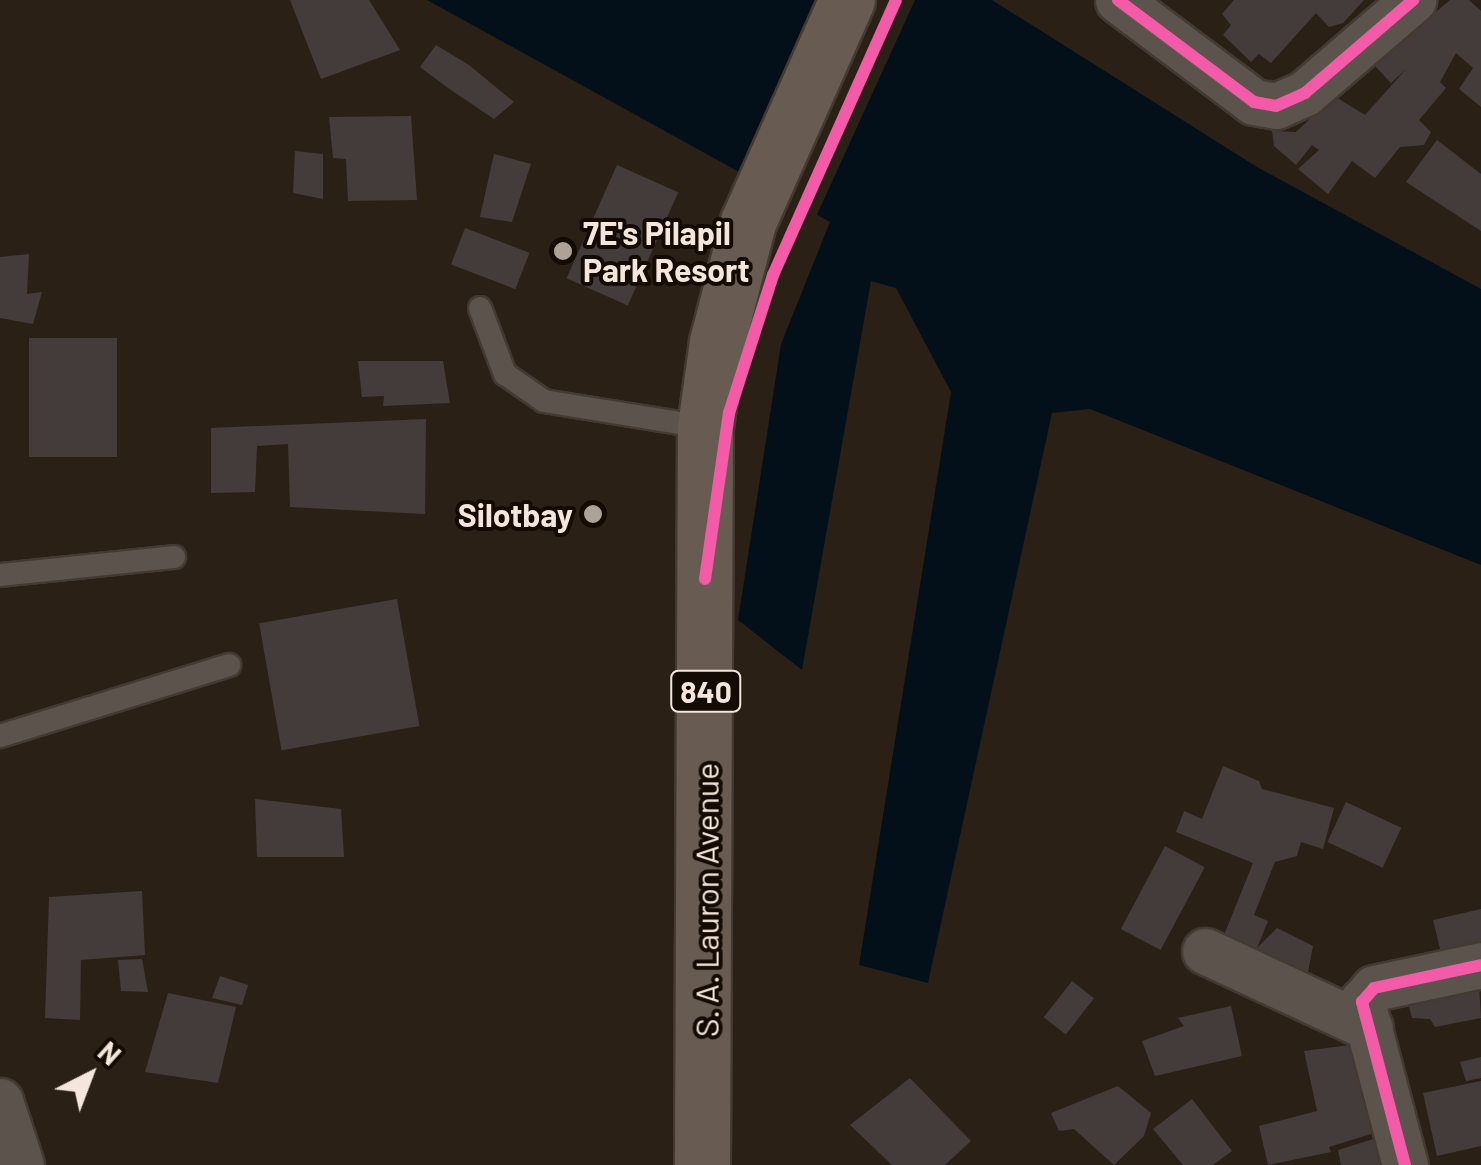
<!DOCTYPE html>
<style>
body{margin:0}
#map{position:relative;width:1481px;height:1165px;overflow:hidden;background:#2b2016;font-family:Barlow,sans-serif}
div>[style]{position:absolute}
.water>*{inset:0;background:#041019}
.pier>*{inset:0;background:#2b2016}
.building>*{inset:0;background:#443c3b;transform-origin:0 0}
.roads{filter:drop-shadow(2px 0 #443a33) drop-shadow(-2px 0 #443a33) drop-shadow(0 2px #443a33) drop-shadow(0 -2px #443a33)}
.service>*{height:22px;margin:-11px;padding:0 11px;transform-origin:11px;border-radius:11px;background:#5c544c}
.minor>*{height:45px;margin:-22.5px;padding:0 22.5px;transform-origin:22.5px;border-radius:22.5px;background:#5c544c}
.trunk>*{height:55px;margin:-27.5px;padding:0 27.5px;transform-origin:27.5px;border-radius:27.5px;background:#685c52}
.cycleway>*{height:12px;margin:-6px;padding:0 6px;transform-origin:6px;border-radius:6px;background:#f35aa7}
.dots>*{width:28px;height:28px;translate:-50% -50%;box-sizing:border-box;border:5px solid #140b05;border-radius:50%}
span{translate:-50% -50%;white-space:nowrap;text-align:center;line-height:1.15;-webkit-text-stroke:8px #140b05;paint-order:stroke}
.shield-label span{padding:2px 8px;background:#140b05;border:2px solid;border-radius:8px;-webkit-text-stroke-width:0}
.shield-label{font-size:30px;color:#f5e6dc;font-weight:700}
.poi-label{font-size:32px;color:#f5e6dc;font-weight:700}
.left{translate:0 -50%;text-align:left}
.right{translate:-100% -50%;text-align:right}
.street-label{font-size:32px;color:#f5e6dc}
.north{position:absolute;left:40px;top:1025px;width:100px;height:100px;-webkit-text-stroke:8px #140b05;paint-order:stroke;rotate:42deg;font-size:28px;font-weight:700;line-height:40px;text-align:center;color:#f5e6dc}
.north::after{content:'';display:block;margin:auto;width:35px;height:45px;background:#f5e6dc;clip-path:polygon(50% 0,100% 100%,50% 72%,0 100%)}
</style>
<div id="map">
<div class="water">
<div style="clip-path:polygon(427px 0,992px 0,1257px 167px,1481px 289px,1481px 565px,1090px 409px,1052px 413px,928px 983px,859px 965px,951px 392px,896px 288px,871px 281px,802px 670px,738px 620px,781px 344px,830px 222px)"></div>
</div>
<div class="pier">
<div style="clip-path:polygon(820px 0,915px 0,815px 219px,738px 179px)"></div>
</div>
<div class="building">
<div style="clip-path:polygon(290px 0,369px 0,400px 50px,321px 79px)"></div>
<div style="clip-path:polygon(1234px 0,1364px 0,1343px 23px,1329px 27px,1316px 13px,1271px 63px,1259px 54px,1251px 62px,1223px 35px,1231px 25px,1222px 14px)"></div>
<div style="clip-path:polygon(1450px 0,1469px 0,1481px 11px,1481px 107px,1459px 89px,1473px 68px,1456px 53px,1440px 82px,1446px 88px,1419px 120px,1431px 132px,1424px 145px,1400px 147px,1375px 178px,1352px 161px,1328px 194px,1298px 169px,1319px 150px,1312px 145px,1296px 165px,1274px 146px,1272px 131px,1296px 132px,1334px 96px,1365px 115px,1407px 68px,1391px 83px,1374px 65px)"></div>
<div style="clip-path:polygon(436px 45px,469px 65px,514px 102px,494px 119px,448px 88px,420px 67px)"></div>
<div style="clip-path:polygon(411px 116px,417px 200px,348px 201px,346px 159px,333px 158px,329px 117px)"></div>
<div style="clip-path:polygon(1437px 140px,1481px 174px,1481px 231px,1406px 182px)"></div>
<div style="clip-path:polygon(295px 151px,323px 154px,323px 199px,293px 193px)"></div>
<div style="clip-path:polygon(494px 154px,531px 164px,512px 222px,480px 217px)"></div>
<div style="left:617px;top:165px;width:67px;height:124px;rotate:24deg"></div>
<div style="left:465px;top:228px;width:69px;height:39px;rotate:21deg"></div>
<div style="clip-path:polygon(29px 254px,27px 294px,42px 292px,33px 324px,0 318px,0 257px)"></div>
<div style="left:117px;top:338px;width:119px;height:88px;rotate:90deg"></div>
<div style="clip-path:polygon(358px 361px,443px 361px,450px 403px,383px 406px,384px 396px,362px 397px)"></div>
<div style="clip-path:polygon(426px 419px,425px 514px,290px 507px,288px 444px,257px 446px,255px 492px,211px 493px,211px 428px)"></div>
<div style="left:397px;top:599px;width:129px;height:140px;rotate:80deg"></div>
<div style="clip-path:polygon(1223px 766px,1259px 781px,1262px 789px,1334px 808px,1323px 849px,1301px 842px,1297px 856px,1275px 862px,1254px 915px,1268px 921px,1257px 948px,1224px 935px,1253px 863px,1176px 832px,1184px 811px,1202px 819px)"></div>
<div style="clip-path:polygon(255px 799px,341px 809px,344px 857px,257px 857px)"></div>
<div style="left:1346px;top:802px;width:61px;height:44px;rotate:25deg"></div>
<div style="left:1165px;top:846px;width:45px;height:94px;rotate:28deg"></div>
<div style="clip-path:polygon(142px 891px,145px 955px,81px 960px,80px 1020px,45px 1018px,49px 897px)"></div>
<div style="clip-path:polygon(1481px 909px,1481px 960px,1445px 969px,1433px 920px)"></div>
<div style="clip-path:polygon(1277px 928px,1313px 946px,1307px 977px,1257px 948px)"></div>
<div style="clip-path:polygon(142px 959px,148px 992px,121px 991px,118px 960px)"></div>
<div style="clip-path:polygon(220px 976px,248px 985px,242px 1005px,212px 998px)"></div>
<div style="left:1072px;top:981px;width:28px;height:46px;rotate:38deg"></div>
<div style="clip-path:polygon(1479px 986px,1481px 1018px,1435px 1027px,1430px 1019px,1412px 1018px,1407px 999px)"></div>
<div style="clip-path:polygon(168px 993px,236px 1007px,218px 1083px,145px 1072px)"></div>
<div style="clip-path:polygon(1231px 1006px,1242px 1056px,1155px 1076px,1142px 1041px,1184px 1026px,1178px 1018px)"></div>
<div style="clip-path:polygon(1365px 1043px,1381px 1131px,1329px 1147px,1331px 1152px,1268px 1165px,1259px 1126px,1317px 1111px,1304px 1051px)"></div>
<div style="clip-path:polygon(1481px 1057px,1481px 1078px,1466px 1081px,1460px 1062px)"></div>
<div style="clip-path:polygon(910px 1078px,971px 1141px,945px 1165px,892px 1165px,850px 1125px)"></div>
<div style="clip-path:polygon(1481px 1081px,1481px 1146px,1437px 1156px,1423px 1093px)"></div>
<div style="clip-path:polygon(1118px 1086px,1151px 1113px,1144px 1136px,1114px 1165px,1074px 1129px,1059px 1131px,1051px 1113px)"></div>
<div style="clip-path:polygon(1192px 1099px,1232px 1151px,1213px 1165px,1183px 1165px,1153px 1129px)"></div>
<div style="clip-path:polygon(1386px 1135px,1394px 1165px,1341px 1165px,1338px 1150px)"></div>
</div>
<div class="roads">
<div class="service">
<div style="left:480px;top:308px;width:71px;rotate:69.3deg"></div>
<div style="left:505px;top:374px;width:47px;rotate:34.7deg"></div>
<div style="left:544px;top:401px;width:163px;rotate:9.2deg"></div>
<div style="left:0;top:575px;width:175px;rotate:-5.9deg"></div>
<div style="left:0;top:736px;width:240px;rotate:-17.2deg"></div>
</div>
<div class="minor">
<div style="left:1118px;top:0;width:170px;rotate:36.9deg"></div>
<div style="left:1254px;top:102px;width:22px;rotate:10deg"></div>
<div style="left:1276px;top:106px;width:32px;rotate:-24deg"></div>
<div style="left:1305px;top:93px;width:143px;rotate:-40.7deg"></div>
<div style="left:1205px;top:951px;width:182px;rotate:25deg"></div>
<div style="left:0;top:1101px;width:67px;rotate:71.8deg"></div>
<div style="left:1405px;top:1165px;width:169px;rotate:-104.8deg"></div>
<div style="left:1362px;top:1002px;width:18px;rotate:-49deg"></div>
<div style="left:1374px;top:988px;width:109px;rotate:-12.1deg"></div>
</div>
<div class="trunk">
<div style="left:702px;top:1165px;width:738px;rotate:-89.77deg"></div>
<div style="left:705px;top:427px;width:86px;rotate:-82deg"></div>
<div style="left:717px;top:342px;width:124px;rotate:-75.5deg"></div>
<div style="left:748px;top:222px;width:243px;rotate:-66deg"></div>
</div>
</div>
<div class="cycleway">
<div style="left:1118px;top:0;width:170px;rotate:36.9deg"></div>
<div style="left:1254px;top:102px;width:22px;rotate:10deg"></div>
<div style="left:1276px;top:106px;width:32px;rotate:-24deg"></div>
<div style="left:1305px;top:93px;width:143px;rotate:-40.7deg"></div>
<div style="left:705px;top:579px;width:168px;rotate:-81.8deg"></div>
<div style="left:729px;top:413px;width:145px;rotate:-72.3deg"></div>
<div style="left:773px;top:275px;width:301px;rotate:-65.9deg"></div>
<div style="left:1405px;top:1165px;width:169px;rotate:-104.8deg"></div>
<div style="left:1362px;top:1002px;width:18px;rotate:-49deg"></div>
<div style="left:1374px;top:988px;width:109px;rotate:-12.1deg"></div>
</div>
<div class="dots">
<div style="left:563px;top:251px;background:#aea197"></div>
<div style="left:593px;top:514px;background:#aea197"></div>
</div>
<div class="shield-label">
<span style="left:706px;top:691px">840</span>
</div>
<div class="poi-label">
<span class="left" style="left:583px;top:251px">7E's Pilapil<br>Park Resort</span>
<span class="right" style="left:573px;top:514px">Silotbay</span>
</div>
<div class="street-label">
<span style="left:706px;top:900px;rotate:-90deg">S. A. Lauron Avenue</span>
</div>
<div class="north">N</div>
</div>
